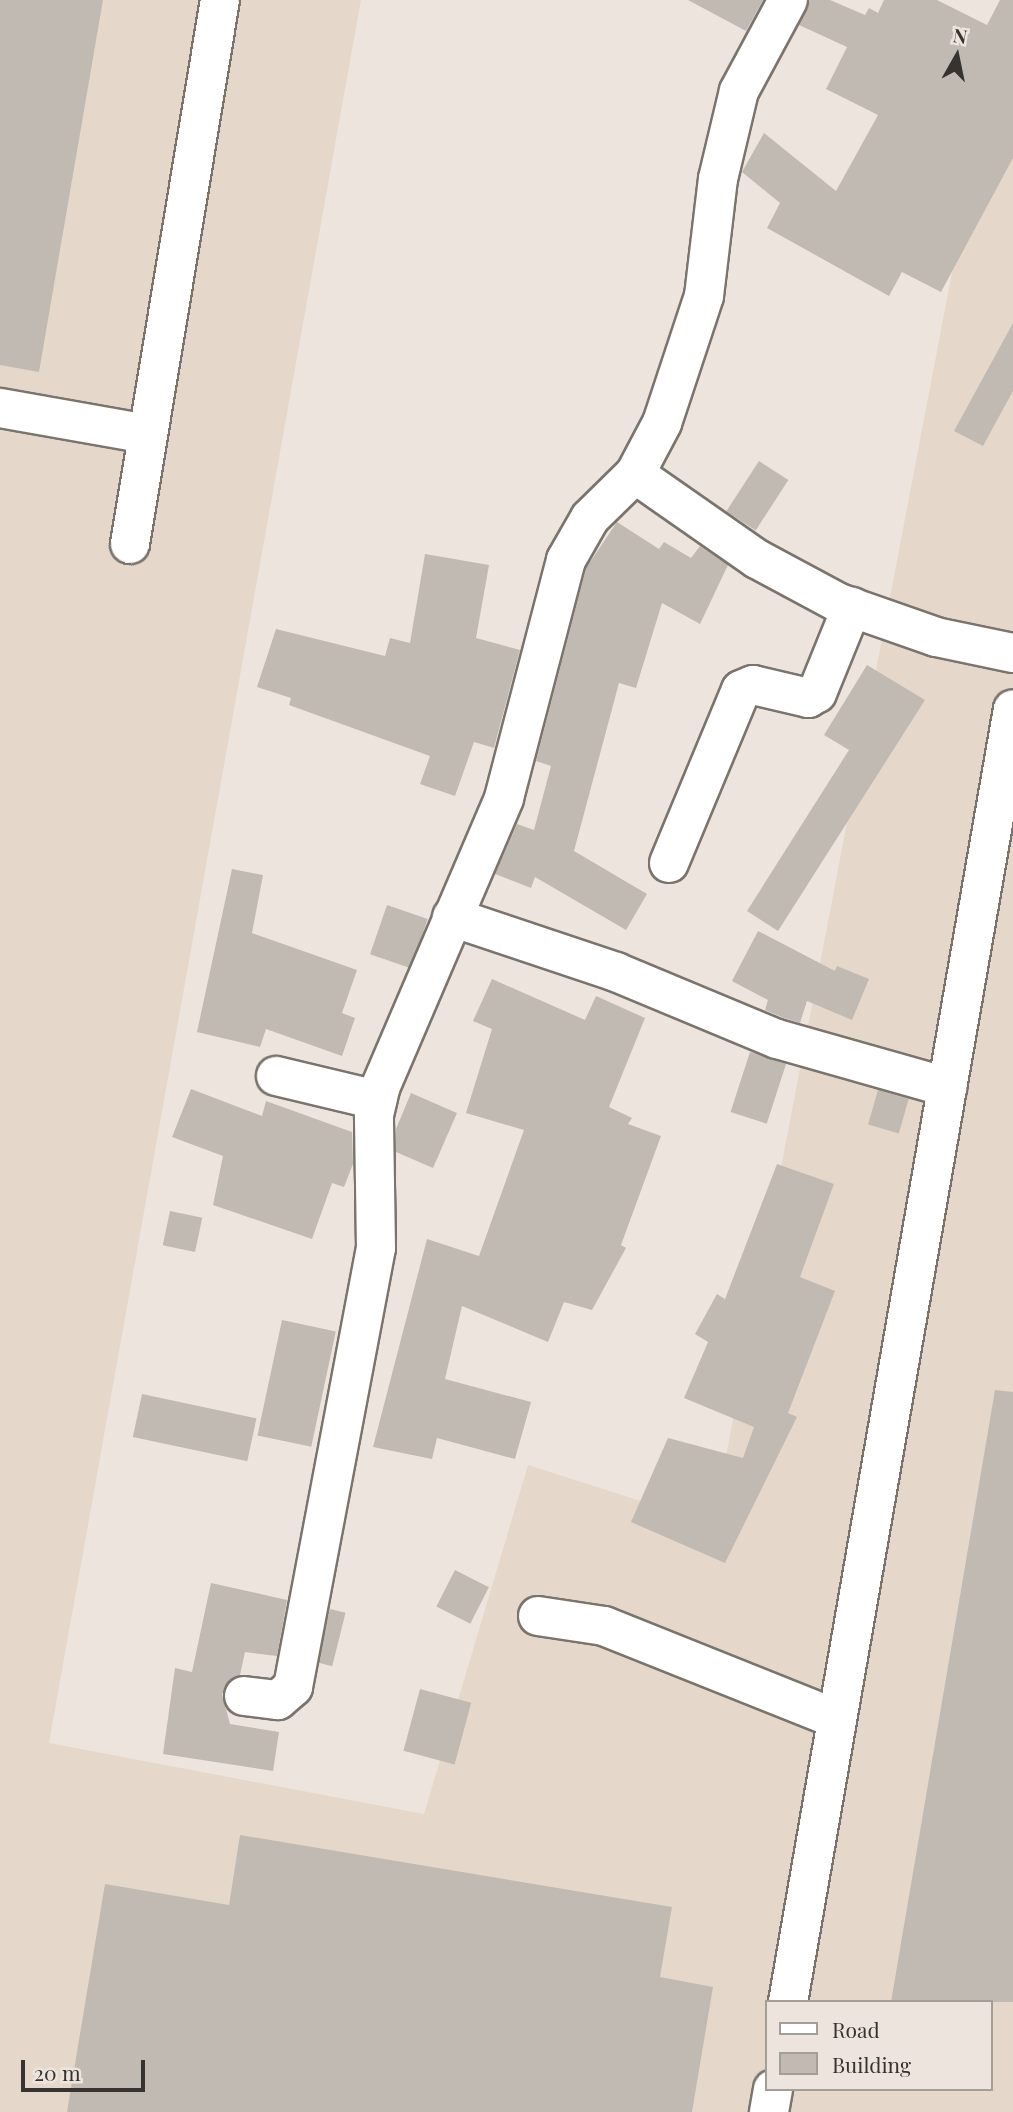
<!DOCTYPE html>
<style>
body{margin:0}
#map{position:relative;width:1013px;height:2112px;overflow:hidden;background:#ede5dd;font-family:"Playfair Display",serif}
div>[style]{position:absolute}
.built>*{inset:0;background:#e5d8ca}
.building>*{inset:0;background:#c1bab2;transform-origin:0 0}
.roads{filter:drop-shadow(2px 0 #7a746c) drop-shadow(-2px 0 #7a746c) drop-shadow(0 2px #7a746c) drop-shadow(0 -2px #7a746c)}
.minor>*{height:38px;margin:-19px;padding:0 19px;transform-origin:19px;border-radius:19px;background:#fff}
span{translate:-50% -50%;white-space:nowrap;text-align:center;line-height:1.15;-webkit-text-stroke:6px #ede5dd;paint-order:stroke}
.legend{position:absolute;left:765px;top:2000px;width:228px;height:91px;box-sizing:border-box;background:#ede5dd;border:2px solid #a49e98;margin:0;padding:9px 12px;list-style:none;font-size:21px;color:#363330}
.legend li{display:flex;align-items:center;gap:14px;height:35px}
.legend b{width:35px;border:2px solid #a49e98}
.north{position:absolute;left:922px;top:21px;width:70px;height:70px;-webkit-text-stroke:5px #ede5dd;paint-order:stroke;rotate:9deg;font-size:19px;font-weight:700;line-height:28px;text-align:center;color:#363330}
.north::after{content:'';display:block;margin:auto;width:24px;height:32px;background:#363330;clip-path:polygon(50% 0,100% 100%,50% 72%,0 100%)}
.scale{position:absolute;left:21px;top:2060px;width:124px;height:32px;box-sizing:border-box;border:4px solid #363330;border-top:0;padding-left:9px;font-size:21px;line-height:24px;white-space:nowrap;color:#363330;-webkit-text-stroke:5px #ede5dd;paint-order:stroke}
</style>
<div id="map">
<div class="built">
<div style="clip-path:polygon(evenodd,0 0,361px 0,49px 1743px,424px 1814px,528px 1465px,713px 1524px,1004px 0,1013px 0,1013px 2112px,0 2112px,0 0,766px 2002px,990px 2002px,990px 2089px,766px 2089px,766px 2002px)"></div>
</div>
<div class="building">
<div style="clip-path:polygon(0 0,103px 0,39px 372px,0 365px)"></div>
<div style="clip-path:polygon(688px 0,763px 0,746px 31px)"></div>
<div style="clip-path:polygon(810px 0,830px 0,865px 15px,869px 8px,878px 13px,884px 0,937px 0,987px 25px,1000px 0,1013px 0,1013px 158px,941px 292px,902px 272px,889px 296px,767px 228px,780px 203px,742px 172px,764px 133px,836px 191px,878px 115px,826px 89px,847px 47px,799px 25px)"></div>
<div style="clip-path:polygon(1013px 323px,1013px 391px,983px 446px,954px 431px)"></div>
<div style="left:759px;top:461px;width:35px;height:60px;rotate:33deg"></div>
<div style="clip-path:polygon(617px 522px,659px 549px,664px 542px,691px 558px,700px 546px,728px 565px,700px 624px,662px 603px,636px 688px,619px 683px,574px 851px,647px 894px,626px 930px,535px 877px,531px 888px,495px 874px,517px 824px,534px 830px,551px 766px,536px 761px,586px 568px)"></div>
<div style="clip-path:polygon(425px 554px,489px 565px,476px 638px,520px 650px,494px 748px,474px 742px,455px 796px,420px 784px,430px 756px,289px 705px,291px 698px,257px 687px,276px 629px,385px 656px,390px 638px,410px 643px)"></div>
<div style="clip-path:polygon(867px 665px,925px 700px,778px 931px,747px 911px,849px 750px,824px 735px)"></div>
<div style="clip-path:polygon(232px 869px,263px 875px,252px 933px,357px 970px,342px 1013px,355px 1018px,342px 1056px,266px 1029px,260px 1047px,197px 1032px)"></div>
<div style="left:387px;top:905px;width:43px;height:52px;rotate:19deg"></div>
<div style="clip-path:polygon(758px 931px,835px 971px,837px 966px,869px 979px,852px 1020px,807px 1001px,800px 1023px,784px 1018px,765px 1010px,768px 1000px,732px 981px)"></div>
<div style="clip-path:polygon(492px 979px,585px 1020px,596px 996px,645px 1018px,609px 1107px,632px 1118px,628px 1124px,661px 1136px,621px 1245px,626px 1248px,592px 1310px,564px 1302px,548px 1342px,462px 1306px,445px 1379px,531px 1402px,515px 1459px,437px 1438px,432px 1459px,373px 1447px,427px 1239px,479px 1256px,524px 1130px,466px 1113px,492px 1029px,473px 1021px)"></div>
<div style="left:750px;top:1052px;width:38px;height:63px;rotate:18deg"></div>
<div style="clip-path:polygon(191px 1089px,262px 1116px,266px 1101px,352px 1132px,353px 1164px,344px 1187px,332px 1183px,312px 1239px,213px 1205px,223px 1156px,172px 1137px)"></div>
<div style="left:878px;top:1090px;width:32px;height:36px;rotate:16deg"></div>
<div style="clip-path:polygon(411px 1093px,457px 1113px,433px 1168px,396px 1152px,396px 1129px)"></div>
<div style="clip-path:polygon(777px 1164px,834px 1184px,800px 1277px,835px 1291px,788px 1413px,797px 1417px,725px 1563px,631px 1522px,668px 1438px,743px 1458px,754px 1427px,684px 1398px,708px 1342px,695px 1334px,717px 1294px,725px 1299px)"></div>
<div style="left:170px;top:1211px;width:33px;height:35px;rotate:12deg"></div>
<div style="left:282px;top:1320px;width:55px;height:118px;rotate:12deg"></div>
<div style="clip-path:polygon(995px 1390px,1013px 1392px,1013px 2002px,891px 2002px)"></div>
<div style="left:142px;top:1394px;width:117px;height:44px;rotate:12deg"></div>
<div style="left:455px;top:1570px;width:38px;height:41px;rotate:27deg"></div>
<div style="clip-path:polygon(211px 1583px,287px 1600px,277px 1656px,245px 1652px,240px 1675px,222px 1694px,230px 1724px,279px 1732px,273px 1771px,163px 1754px,175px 1668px,192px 1672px)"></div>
<div style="left:330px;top:1609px;width:16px;height:55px;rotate:14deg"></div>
<div style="left:420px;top:1689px;width:53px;height:64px;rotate:15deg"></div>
<div style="clip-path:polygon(240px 1835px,672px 1907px,660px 1977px,713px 1987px,692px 2112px,67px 2112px,105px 1884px,229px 1905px)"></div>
</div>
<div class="roads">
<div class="minor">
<div style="left:0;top:408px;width:149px;rotate:10deg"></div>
<div style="left:635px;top:474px;width:149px;rotate:34.9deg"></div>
<div style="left:757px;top:559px;width:93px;rotate:28.2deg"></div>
<div style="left:839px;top:603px;width:103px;rotate:19.3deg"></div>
<div style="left:936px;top:637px;width:79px;rotate:11.7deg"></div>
<div style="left:130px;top:544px;width:551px;rotate:-80.61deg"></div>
<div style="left:669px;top:863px;width:187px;rotate:-67.4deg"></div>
<div style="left:741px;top:690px;width:13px;rotate:-23deg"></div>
<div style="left:753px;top:685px;width:57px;rotate:13.3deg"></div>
<div style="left:808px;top:698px;width:10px;rotate:-29deg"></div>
<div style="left:817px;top:693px;width:93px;rotate:-67.9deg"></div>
<div style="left:452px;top:917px;width:173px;rotate:18.5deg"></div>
<div style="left:616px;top:972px;width:174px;rotate:22.6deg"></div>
<div style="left:777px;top:1039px;width:177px;rotate:15.8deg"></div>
<div style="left:276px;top:1076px;width:104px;rotate:13.4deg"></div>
<div style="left:538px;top:1616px;width:67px;rotate:8.6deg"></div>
<div style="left:604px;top:1626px;width:251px;rotate:21.8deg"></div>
<div style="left:244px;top:1696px;width:34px;rotate:7deg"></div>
<div style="left:278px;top:1700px;width:20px;rotate:-41deg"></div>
<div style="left:293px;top:1687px;width:447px;rotate:-79.3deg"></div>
<div style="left:376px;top:1248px;width:133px;rotate:-90.9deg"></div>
<div style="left:374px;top:1115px;width:28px;rotate:-77deg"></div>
<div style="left:380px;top:1088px;width:315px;rotate:-66.8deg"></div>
<div style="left:504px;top:798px;width:246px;rotate:-75.4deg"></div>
<div style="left:566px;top:560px;width:48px;rotate:-60.3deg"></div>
<div style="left:590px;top:518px;width:63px;rotate:-44.4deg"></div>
<div style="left:635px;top:474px;width:58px;rotate:-62.1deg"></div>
<div style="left:662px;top:423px;width:134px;rotate:-71.7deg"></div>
<div style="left:704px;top:296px;width:118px;rotate:-83.2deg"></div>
<div style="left:718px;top:179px;width:90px;rotate:-76.6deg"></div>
<div style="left:739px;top:91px;width:103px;rotate:-61.7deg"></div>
<div style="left:788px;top:2002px;width:1312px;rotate:-80.13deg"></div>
<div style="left:769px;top:2112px;width:23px;rotate:-80deg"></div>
</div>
</div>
<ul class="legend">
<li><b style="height:9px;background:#fff"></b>Road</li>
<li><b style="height:19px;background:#c1bab2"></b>Building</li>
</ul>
<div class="north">N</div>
<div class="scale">20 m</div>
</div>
